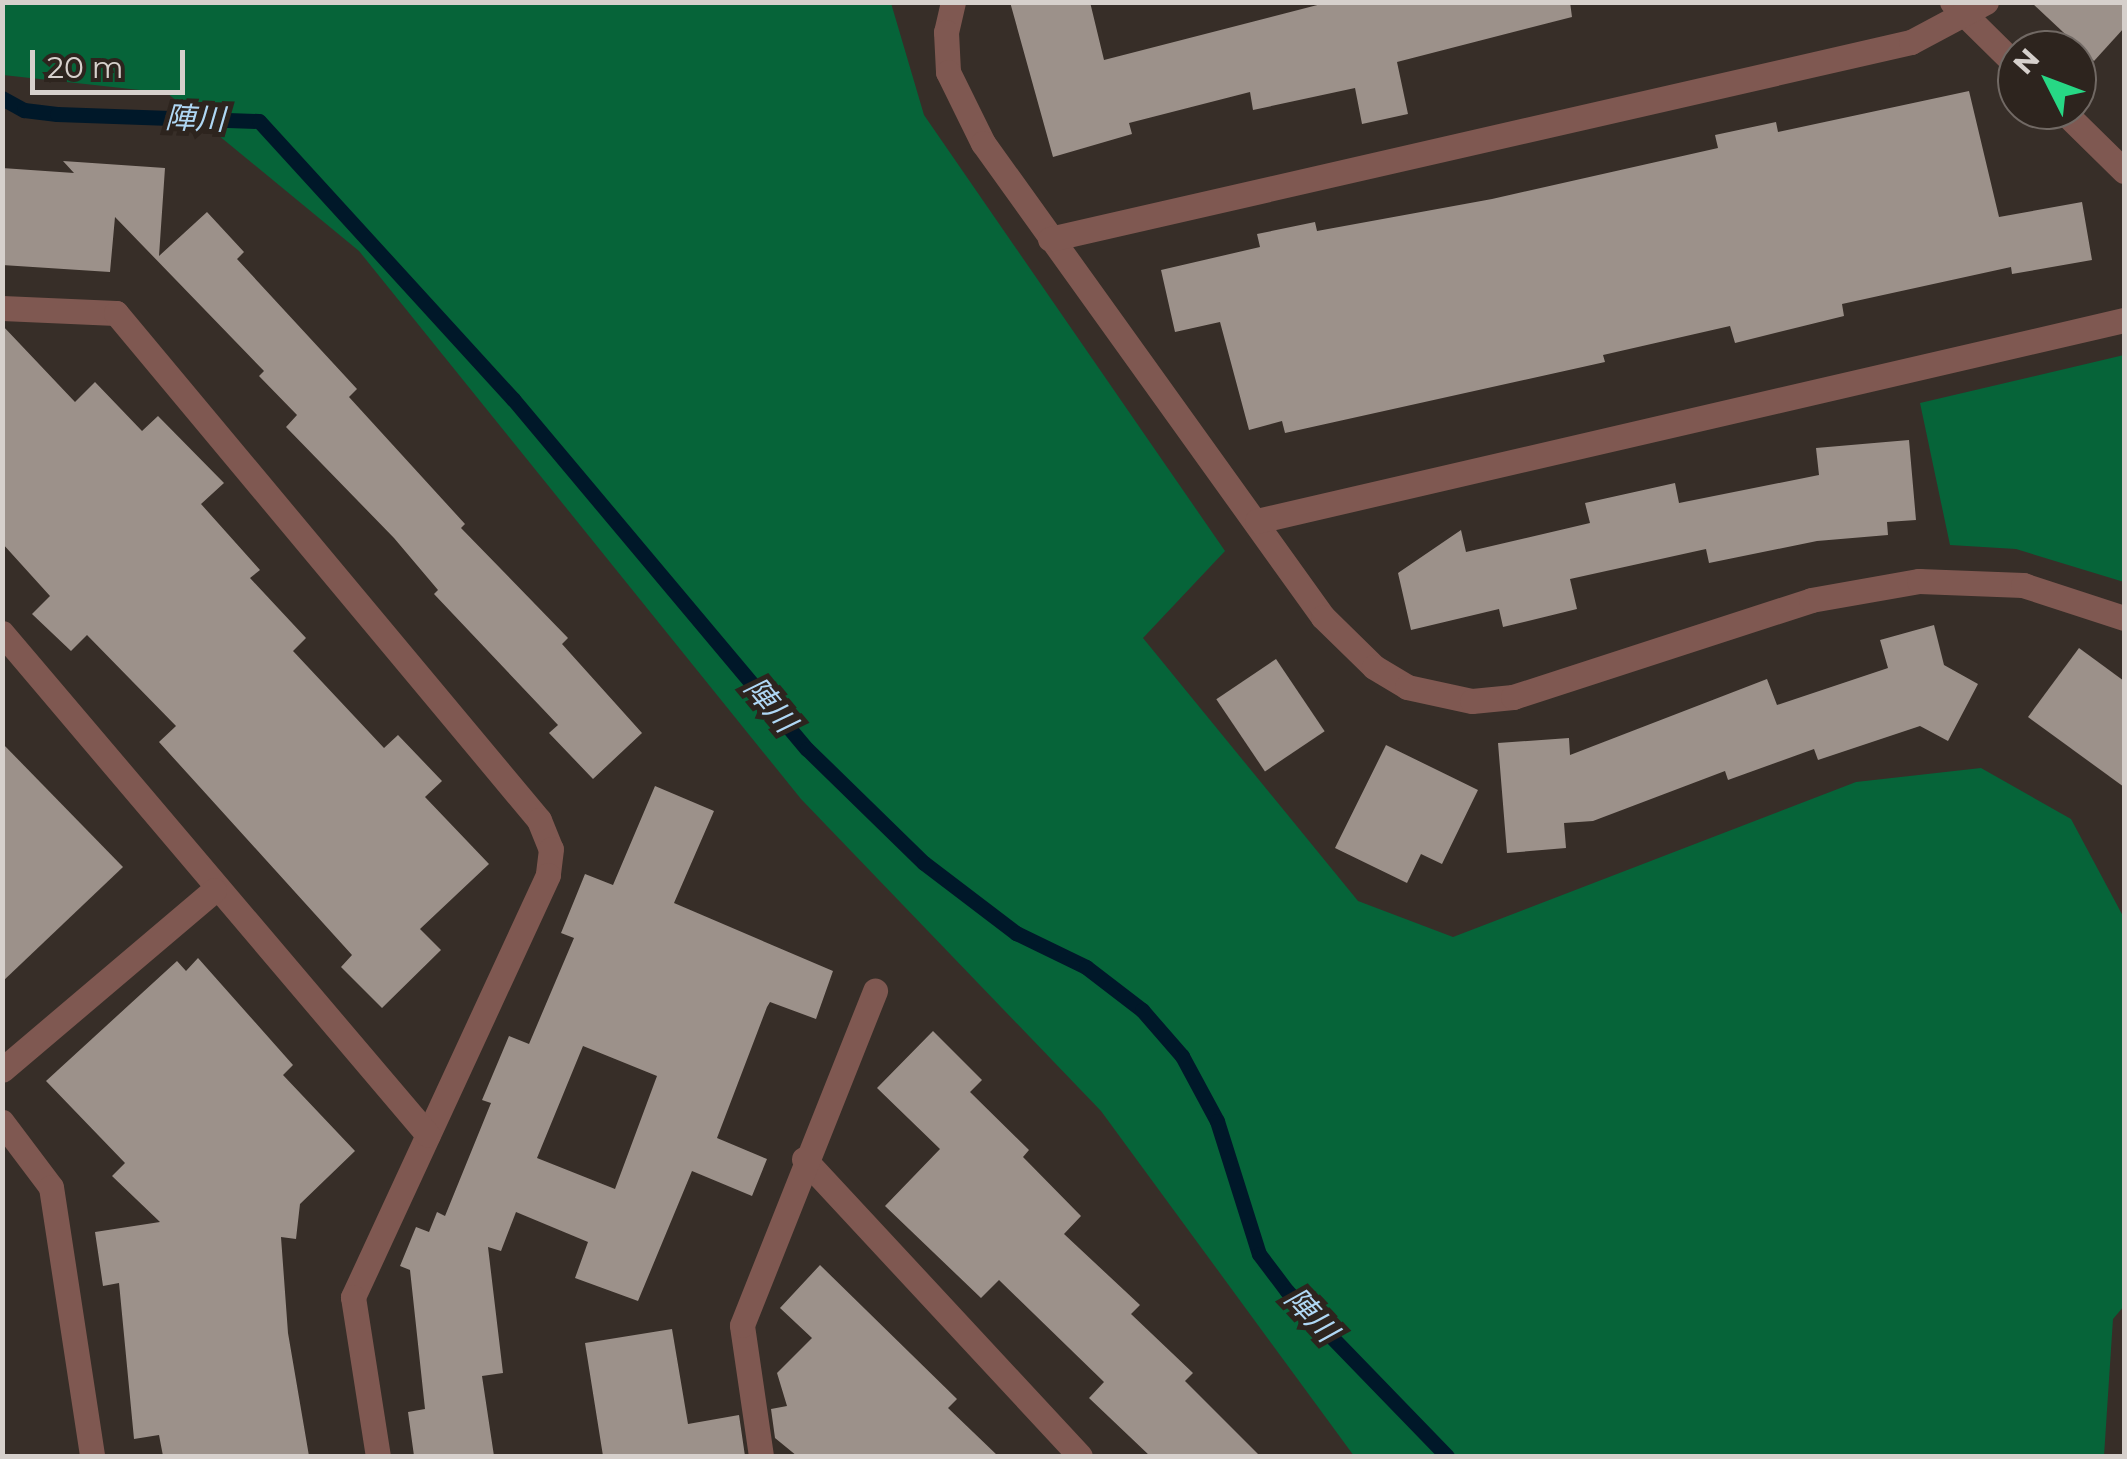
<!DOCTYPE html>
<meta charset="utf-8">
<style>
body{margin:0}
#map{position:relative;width:2127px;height:1459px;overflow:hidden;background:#372e28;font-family:Montserrat,"Noto Sans JP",sans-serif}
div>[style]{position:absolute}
.green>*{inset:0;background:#066439}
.stream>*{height:15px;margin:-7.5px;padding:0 7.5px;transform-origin:7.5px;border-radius:7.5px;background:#001829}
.building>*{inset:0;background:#9c918a;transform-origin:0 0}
.minor>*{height:25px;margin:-12.5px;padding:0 12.5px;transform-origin:12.5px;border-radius:12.5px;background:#7f5851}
span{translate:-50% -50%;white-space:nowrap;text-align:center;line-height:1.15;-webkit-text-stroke:10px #2d241e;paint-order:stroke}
.water-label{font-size:30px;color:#afd7f4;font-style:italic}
.frame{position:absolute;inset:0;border:5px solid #d6d0cc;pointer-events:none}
.north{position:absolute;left:1997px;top:30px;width:100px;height:100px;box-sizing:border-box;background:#2d241e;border:2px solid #716964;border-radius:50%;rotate:312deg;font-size:28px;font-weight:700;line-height:40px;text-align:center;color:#d6d0cc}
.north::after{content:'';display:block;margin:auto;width:35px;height:45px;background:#27d885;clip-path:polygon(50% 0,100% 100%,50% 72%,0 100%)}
.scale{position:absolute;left:30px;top:50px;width:155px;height:45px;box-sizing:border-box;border:5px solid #d6d0cc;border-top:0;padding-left:12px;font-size:30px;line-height:35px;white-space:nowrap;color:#d6d0cc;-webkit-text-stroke:8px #2d241e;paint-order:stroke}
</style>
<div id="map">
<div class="green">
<div style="clip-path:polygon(3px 2px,891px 3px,924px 115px,1225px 551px,1143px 638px,1358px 901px,1453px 937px,1856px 782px,1981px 768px,2071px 819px,2124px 918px,2124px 1306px,2113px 1319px,2104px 1456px,1354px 1456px,1101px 1111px,801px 799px,359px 251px,167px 93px,3px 75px)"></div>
<div style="clip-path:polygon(2124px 355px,2124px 582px,2016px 549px,1950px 545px,1920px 403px)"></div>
</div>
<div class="stream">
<div style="left:2px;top:98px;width:25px;rotate:29deg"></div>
<div style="left:24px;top:110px;width:33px;rotate:7deg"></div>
<div style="left:57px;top:114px;width:202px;rotate:2deg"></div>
<div style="left:259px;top:121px;width:377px;rotate:47.6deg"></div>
<div style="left:513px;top:399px;width:457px;rotate:50deg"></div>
<div style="left:807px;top:749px;width:163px;rotate:44.3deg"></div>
<div style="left:924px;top:863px;width:116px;rotate:37.3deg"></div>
<div style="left:1016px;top:933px;width:78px;rotate:25.9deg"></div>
<div style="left:1086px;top:967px;width:71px;rotate:37.5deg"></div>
<div style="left:1142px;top:1010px;width:61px;rotate:49deg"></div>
<div style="left:1182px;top:1056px;width:74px;rotate:61.7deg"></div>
<div style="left:1217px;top:1121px;width:139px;rotate:72.5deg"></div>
<div style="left:1259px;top:1254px;width:46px;rotate:52.9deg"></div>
<div style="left:1287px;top:1291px;width:230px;rotate:45.9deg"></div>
</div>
<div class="building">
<div style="clip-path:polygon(1010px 2px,1090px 2px,1104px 60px,1329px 2px,1570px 2px,1572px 17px,1397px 62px,1408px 114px,1362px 124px,1355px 88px,1253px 110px,1250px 92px,1129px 123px,1132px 134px,1053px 157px)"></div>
<div style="clip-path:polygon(2031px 2px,2124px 2px,2124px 28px,2094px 61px)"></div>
<div style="clip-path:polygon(1969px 91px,1999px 217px,2082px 202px,2092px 260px,2012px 274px,2011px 267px,1842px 304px,1844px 316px,1735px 343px,1730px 326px,1603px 355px,1605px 362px,1285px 433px,1282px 421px,1249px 430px,1220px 322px,1175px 332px,1161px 270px,1260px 247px,1257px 234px,1315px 222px,1317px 231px,1492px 199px,1718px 148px,1715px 135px,1776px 122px,1778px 132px)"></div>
<div style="clip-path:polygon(63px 161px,165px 168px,159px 256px,207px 212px,244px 252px,237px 259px,357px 389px,349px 397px,465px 524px,461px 528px,568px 638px,562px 644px,642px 733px,593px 779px,549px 733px,558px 725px,434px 594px,438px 590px,394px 538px,286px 427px,297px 415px,259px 376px,264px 371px,115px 217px,110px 272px,2px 265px,2px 168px,74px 173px)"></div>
<div style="clip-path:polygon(2px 325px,75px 402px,95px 382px,142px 431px,158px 416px,224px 483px,201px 504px,260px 570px,250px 578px,306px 638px,293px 651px,384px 748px,398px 735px,442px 781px,425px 797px,489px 864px,420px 929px,441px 950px,382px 1008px,341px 967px,352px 955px,159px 742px,176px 726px,87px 635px,71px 651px,32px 614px,50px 596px,2px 543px)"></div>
<div style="clip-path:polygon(1909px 440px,1916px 520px,1887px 522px,1888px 535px,1817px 541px,1709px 563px,1706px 549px,1570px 579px,1577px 609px,1503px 627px,1499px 609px,1411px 630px,1398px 573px,1461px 530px,1466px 552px,1590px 523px,1585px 503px,1675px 483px,1679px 503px,1819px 475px,1816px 448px)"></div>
<div style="clip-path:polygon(1934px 625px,1944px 665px,1978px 684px,1948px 741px,1920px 726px,1818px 760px,1814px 749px,1728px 780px,1725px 771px,1593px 821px,1564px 823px,1566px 848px,1507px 853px,1498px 743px,1569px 738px,1570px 755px,1767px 679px,1777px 705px,1888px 668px,1880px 640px)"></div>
<div style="clip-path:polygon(2079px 648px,2124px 681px,2124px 787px,2028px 717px)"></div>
<div style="left:1276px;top:659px;width:87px;height:72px;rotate:56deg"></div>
<div style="clip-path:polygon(2px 743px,123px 867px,2px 982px)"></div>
<div style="clip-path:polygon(1386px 745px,1478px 790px,1442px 864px,1421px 854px,1407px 883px,1335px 848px)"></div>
<div style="clip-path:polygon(evenodd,655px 786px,714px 811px,674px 903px,833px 971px,816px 1019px,770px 1002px,767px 1007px,717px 1138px,767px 1159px,752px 1196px,692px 1171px,638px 1301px,575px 1278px,588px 1242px,516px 1212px,501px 1251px,488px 1247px,503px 1373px,482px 1376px,494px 1456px,414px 1456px,408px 1412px,425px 1409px,410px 1270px,400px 1266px,416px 1227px,429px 1232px,437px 1212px,445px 1216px,491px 1103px,482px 1100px,509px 1036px,529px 1044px,574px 938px,561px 933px,585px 874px,613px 885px,655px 786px,583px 1046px,657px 1076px,615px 1189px,537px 1158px,583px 1046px)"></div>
<div style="clip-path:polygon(198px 958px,293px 1065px,283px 1075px,355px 1151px,300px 1204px,296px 1239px,281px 1237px,288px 1333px,309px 1456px,163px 1456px,159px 1435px,134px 1439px,119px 1283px,103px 1286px,95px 1232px,160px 1222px,112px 1176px,125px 1163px,46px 1081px,177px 961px,186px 971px)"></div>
<div style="clip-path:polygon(933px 1031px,982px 1080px,970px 1092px,1029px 1150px,1023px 1157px,1081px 1216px,1064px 1234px,1140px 1305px,1131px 1314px,1193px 1373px,1185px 1381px,1260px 1456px,1150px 1456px,1089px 1398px,1104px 1382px,999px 1280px,981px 1298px,885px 1206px,940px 1149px,877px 1088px)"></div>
<div style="clip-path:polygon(820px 1265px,957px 1399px,948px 1408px,998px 1456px,797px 1456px,775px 1438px,771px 1409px,787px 1406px,777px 1373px,812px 1338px,780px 1308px)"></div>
<div style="clip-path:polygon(672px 1329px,688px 1424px,739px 1415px,745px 1456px,603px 1456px,585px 1343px)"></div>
</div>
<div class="minor">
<div style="left:953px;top:2px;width:31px;rotate:103deg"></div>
<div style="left:946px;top:32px;width:40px;rotate:87.1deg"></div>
<div style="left:948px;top:72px;width:79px;rotate:63.8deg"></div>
<div style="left:983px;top:143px;width:583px;rotate:54.35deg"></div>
<div style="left:1323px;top:617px;width:71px;rotate:44.4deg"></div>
<div style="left:1374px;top:667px;width:39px;rotate:31deg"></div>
<div style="left:1407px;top:687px;width:66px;rotate:12.2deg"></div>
<div style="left:1472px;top:701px;width:41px;rotate:-5.6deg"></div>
<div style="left:1513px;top:697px;width:313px;rotate:-18deg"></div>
<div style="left:1811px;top:600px;width:110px;rotate:-10deg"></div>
<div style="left:1919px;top:581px;width:104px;rotate:2.2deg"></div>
<div style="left:2023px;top:585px;width:106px;rotate:18.1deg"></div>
<div style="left:1952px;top:2px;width:91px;rotate:44.6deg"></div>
<div style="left:2062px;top:110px;width:87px;rotate:44.5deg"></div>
<div style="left:1050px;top:239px;width:883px;rotate:-12.89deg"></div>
<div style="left:1911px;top:42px;width:85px;rotate:-28.1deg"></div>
<div style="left:2px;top:308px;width:114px;rotate:2.5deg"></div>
<div style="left:116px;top:313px;width:660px;rotate:50.16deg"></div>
<div style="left:539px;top:820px;width:31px;rotate:68deg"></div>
<div style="left:551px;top:849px;width:26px;rotate:97deg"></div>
<div style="left:548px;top:875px;width:465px;rotate:114.8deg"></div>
<div style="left:353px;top:1297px;width:161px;rotate:81.1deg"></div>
<div style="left:1257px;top:521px;width:890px;rotate:-13.05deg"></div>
<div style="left:2px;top:633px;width:658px;rotate:49.68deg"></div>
<div style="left:2px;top:1070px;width:278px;rotate:-40.3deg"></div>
<div style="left:2px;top:1122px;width:81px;rotate:53deg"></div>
<div style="left:51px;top:1187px;width:272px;rotate:81.3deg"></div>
<div style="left:804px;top:1159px;width:405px;rotate:47.1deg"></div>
<div style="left:761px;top:1456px;width:132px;rotate:-98.3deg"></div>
<div style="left:742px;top:1325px;width:360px;rotate:-68.3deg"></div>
</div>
<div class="water-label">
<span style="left:195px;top:119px;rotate:2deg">陣川</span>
<span style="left:770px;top:705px;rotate:50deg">陣川</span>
<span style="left:1311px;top:1315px;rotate:47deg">陣川</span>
</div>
<div class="frame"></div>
<div class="north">N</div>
<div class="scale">20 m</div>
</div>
